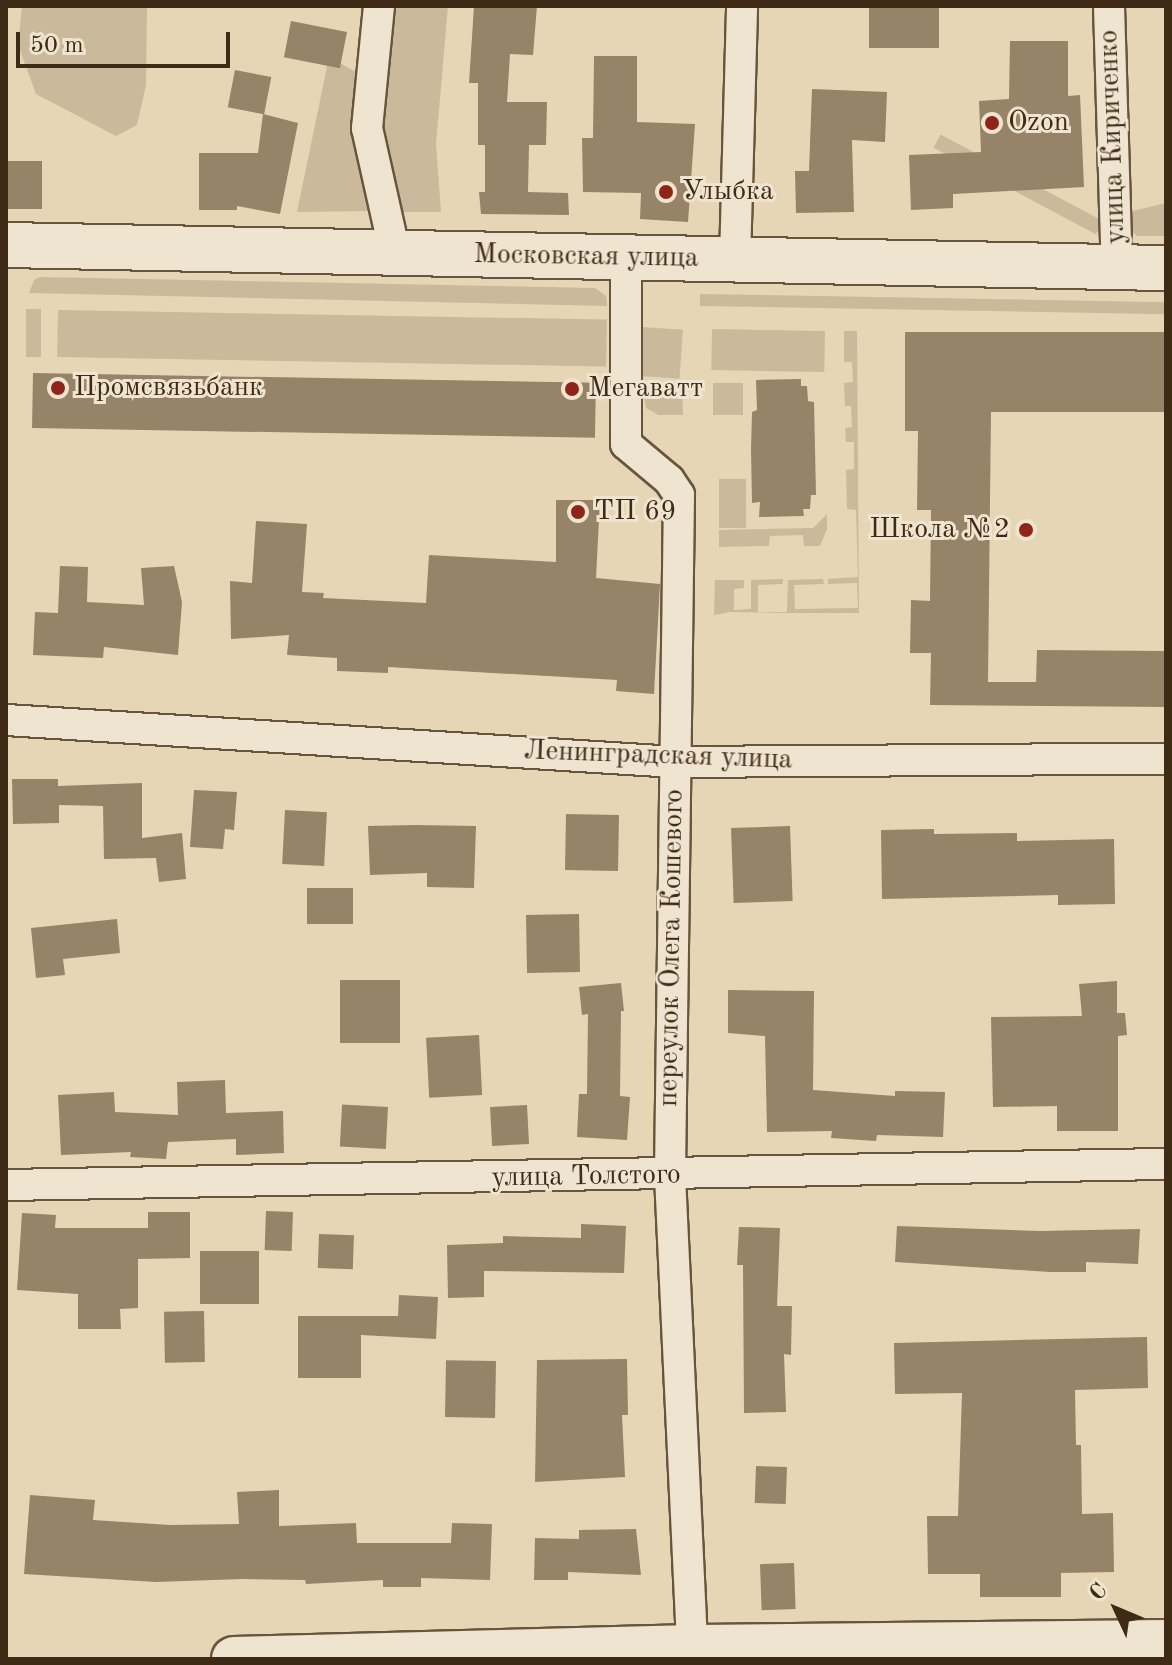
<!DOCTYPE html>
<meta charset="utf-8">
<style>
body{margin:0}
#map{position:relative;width:1172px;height:1665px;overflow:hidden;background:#e7d6b5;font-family:"Old Standard TT",serif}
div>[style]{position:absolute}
.green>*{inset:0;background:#cab99a;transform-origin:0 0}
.building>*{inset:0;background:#968368;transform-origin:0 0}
.roads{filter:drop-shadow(2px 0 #69553d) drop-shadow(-2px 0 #69553d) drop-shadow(0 2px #69553d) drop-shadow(0 -2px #69553d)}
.street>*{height:30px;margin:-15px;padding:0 15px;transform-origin:15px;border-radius:15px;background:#efe4cf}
.secondary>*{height:44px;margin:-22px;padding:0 22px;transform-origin:22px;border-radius:22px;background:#efe4cf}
.dots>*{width:22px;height:22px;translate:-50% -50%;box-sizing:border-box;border:4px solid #efe4cf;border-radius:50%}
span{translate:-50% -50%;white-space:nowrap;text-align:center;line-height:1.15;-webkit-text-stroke:6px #efe4cf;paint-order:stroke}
.poi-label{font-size:28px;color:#3f2a15}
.left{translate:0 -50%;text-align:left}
.right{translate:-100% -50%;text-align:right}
.street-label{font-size:28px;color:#3f2a15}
.frame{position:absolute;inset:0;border:8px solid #3f2a15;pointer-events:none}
.north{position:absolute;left:1076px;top:1569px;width:80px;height:80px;-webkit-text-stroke:6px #efe4cf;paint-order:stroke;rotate:314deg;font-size:22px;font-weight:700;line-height:32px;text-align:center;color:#3f2a15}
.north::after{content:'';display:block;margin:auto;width:28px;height:36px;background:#3f2a15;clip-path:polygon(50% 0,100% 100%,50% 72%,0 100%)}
.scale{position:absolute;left:16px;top:32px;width:214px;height:36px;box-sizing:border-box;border:4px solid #3f2a15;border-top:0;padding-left:10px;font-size:24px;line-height:28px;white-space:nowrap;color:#3f2a15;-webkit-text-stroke:6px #efe4cf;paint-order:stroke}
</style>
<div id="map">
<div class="green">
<div style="clip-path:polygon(22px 6px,147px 6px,146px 85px,137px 125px,116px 136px,36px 94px,18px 45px)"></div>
<div style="clip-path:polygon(394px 6px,448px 6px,436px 144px,441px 212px,395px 212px,378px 125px)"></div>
<div style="clip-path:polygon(329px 57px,363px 76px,372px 211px,297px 212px)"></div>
<div style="clip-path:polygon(1166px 203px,1166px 236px,1137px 236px,1125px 226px,1124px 213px)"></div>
<div style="left:1103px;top:221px;width:15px;height:184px;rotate:118deg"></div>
<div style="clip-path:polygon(40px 277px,595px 288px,606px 296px,607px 306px,29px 293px,34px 280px)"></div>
<div style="left:700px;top:294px;width:466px;height:12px;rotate:1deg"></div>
<div style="left:26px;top:309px;width:15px;height:48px"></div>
<div style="left:58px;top:310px;width:549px;height:47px;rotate:1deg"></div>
<div style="left:642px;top:327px;width:41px;height:49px;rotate:4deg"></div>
<div style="left:825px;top:331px;width:41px;height:113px;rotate:91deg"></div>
<div style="clip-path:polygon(844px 331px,857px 331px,859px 613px,788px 613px,730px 612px,714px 615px,715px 580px,744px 580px,744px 588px,734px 589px,734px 610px,751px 609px,751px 580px,783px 579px,783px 584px,758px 585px,758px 612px,787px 612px,788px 580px,823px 579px,824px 584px,794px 585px,795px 609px,858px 608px,857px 583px,828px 584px,828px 579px,858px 577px,856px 510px,847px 509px,846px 470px,854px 469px,854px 442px,846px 442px,845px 428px,852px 427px,851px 406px,845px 406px,844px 383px,853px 382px,852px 362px,844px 362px)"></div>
<div style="left:713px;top:383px;width:30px;height:32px"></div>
<div style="clip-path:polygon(682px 384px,683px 415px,659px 415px,646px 408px,642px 385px)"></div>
<div style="left:719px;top:479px;width:27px;height:49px"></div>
<div style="clip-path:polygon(827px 514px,827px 529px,820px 546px,804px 546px,803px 535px,770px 536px,769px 546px,719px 547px,719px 530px,813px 528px)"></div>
</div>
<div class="building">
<div style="clip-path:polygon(474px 6px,537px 6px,533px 55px,510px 54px,507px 102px,547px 102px,546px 145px,529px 145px,528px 192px,568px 193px,569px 215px,481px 214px,479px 192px,485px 192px,485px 145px,478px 145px,478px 83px,469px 83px)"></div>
<div style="left:869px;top:6px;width:70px;height:42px"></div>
<div style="left:291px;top:21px;width:57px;height:37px;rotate:11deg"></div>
<div style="clip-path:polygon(1010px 41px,1068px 41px,1068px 96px,1080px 95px,1084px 187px,953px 194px,953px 208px,911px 210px,909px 155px,981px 152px,979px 101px,1009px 99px)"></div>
<div style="clip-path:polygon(594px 56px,637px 56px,637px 122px,695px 124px,688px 222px,640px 219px,641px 193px,583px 192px,582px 138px,593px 138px)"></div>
<div style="left:235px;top:70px;width:37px;height:38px;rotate:11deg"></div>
<div style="clip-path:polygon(812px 89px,887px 92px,885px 142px,852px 140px,854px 212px,796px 213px,795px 171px,809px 171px)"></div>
<div style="clip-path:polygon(263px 114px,298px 123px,280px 214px,237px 206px,237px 210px,199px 210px,199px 153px,258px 153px)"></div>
<div style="left:6px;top:161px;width:36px;height:48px"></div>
<div style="clip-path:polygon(905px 332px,1166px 332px,1166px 412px,991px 412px,988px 682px,1036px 682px,1037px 650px,1166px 651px,1166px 707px,930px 705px,931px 653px,910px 653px,911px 600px,930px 601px,931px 510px,917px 510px,918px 431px,905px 431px)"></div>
<div style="left:33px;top:373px;width:563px;height:55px;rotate:1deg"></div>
<div style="clip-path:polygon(801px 379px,801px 386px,807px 386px,808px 401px,814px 402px,816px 495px,811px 495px,810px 509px,803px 509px,804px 516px,759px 517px,760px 502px,752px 503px,751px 449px,752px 412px,757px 410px,756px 380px)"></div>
<div style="clip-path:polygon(556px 500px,600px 500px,596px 578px,660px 584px,654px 694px,616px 691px,617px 680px,388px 667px,388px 673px,337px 671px,337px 658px,287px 655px,289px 635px,231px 639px,230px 581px,252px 583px,256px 521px,307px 524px,302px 592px,324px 593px,323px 598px,426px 603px,429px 555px,556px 562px)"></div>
<div style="clip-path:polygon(60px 566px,88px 567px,87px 602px,144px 605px,141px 568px,174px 566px,182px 602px,178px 655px,104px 647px,103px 658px,33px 655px,35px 612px,58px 613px)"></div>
<div style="clip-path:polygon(12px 779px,58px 779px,58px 786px,142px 783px,142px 838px,182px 833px,186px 879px,159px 882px,156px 858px,104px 859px,103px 806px,59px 805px,59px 823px,13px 824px)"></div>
<div style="clip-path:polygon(194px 790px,237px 792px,234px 830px,225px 829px,223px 849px,190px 847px)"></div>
<div style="left:285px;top:810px;width:42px;height:54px;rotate:3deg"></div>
<div style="left:566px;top:814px;width:53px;height:56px;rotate:1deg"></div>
<div style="clip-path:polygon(415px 825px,476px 826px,474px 888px,427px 887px,427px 873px,370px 875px,368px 826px)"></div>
<div style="left:790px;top:826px;width:75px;height:59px;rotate:88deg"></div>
<div style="clip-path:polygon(934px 829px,934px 834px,1017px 833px,1017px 841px,1114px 839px,1115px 904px,1058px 905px,1058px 895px,882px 899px,881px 830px)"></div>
<div style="left:307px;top:888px;width:46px;height:36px"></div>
<div style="left:579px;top:914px;width:58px;height:53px;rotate:89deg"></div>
<div style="clip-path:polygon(117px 919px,120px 953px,63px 959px,65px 975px,36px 978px,31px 928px)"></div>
<div style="left:340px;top:980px;width:60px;height:63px"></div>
<div style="clip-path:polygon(1117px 981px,1117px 1013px,1125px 1013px,1127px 1035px,1118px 1036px,1118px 1131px,1057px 1131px,1057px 1106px,993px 1107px,991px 1017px,1082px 1016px,1079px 984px)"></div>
<div style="clip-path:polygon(621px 983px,624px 1011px,621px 1011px,620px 1096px,630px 1097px,627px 1140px,577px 1137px,579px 1094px,587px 1094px,588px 1014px,582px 1015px,579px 987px)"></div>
<div style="clip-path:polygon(728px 990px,814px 991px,813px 1090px,895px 1096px,895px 1091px,945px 1092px,943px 1137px,877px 1135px,876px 1141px,831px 1138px,832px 1131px,767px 1132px,765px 1036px,728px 1033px)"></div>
<div style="left:479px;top:1035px;width:60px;height:53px;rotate:87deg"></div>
<div style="clip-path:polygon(225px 1080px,226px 1113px,283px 1111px,284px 1153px,236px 1155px,236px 1139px,168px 1142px,166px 1159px,130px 1157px,131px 1152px,61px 1155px,58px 1095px,114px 1092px,115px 1112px,178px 1115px,177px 1082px)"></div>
<div style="left:527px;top:1105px;width:39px;height:37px;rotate:87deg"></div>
<div style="left:388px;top:1107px;width:42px;height:46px;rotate:93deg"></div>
<div style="left:266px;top:1211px;width:27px;height:39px;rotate:2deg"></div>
<div style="clip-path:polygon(148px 1212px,190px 1212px,190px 1258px,138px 1259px,138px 1308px,120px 1309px,121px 1329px,78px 1329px,78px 1294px,17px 1290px,22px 1213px,56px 1215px,55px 1228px,148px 1228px)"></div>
<div style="clip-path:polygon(581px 1224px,626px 1226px,624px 1273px,484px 1271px,484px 1297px,448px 1298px,447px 1245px,503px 1243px,503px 1236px,581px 1238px)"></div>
<div style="clip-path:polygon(897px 1226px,1040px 1231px,1140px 1229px,1138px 1264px,1086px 1262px,1086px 1272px,1050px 1272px,895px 1262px)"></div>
<div style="clip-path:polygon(739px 1227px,780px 1228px,777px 1306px,792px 1306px,791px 1355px,784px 1354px,786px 1412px,744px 1413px,743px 1265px,737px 1265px)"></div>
<div style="left:319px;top:1234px;width:35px;height:34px;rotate:2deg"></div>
<div style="left:259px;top:1251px;width:53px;height:59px;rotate:90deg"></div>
<div style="clip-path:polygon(399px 1295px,438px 1297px,436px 1339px,361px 1335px,361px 1378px,298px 1378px,298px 1316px,398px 1316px)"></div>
<div style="left:204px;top:1311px;width:51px;height:40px;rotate:89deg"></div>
<div style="clip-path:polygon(1147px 1337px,1148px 1388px,1075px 1390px,1076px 1445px,1081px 1445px,1082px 1514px,1113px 1513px,1114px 1572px,1061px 1573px,1061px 1597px,980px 1597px,980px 1574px,928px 1574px,927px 1516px,958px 1516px,962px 1393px,895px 1394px,894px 1343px)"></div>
<div style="clip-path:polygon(627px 1359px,628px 1415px,622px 1415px,625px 1477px,535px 1482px,537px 1360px)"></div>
<div style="left:496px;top:1361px;width:57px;height:50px;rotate:91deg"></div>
<div style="left:756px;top:1466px;width:31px;height:37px;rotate:2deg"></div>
<div style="clip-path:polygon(279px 1490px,279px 1526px,356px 1523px,357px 1543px,451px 1543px,452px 1523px,492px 1524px,490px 1580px,421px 1578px,421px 1587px,383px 1587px,383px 1580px,306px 1584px,305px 1580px,242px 1579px,156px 1582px,24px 1574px,30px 1495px,95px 1500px,93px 1520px,170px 1525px,239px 1524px,237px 1492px)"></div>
<div style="clip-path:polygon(636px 1529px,641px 1575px,568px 1572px,568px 1580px,534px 1580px,535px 1538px,579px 1539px,579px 1530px)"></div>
<div style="left:794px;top:1563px;width:46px;height:34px;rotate:88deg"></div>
</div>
<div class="roads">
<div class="street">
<div style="left:379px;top:6px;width:123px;rotate:95.6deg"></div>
<div style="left:367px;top:128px;width:128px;rotate:77.4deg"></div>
<div style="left:1109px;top:6px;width:262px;rotate:88.3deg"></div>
<div style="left:626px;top:259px;width:185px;rotate:90deg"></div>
<div style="left:626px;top:444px;width:56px;rotate:39.9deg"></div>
<div style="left:669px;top:480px;width:18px;rotate:56deg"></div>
<div style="left:679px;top:495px;width:681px;rotate:90.76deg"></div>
<div style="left:670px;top:1176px;width:472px;rotate:87.3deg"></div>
<div style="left:735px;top:260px;width:254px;rotate:-88.4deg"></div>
<div style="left:6px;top:720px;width:670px;rotate:3.59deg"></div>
<div style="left:675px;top:762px;width:491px;rotate:-0.4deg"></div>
<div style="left:6px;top:1185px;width:1160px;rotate:-1.04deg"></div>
</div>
<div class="secondary">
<div style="left:6px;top:245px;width:1160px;rotate:1.14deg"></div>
<div style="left:234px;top:1659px;width:458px;rotate:-1.5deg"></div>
<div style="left:692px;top:1647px;width:474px;rotate:-0.6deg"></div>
</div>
</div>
<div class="dots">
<div style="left:992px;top:123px;background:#8f2418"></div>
<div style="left:666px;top:192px;background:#8f2418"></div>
<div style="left:58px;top:388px;background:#8f2418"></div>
<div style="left:572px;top:389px;background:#8f2418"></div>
<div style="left:578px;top:512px;background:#8f2418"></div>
<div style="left:1026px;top:530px;background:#8f2418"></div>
</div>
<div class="poi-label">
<span class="left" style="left:1008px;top:123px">Ozon</span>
<span class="left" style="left:682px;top:192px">Улыбка</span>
<span class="left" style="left:74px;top:388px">Промсвязьбанк</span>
<span class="left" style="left:588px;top:389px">Мегаватт</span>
<span class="left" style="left:594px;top:512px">ТП 69</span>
<span class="right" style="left:1010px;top:530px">Школа №2</span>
</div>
<div class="street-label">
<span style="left:1113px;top:137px;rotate:-92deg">улица Кириченко</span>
<span style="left:586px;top:257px;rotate:1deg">Московская улица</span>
<span style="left:658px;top:756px;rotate:2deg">Ленинградская улица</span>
<span style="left:672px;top:948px;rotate:-89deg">переулок Олега Кошевого</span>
<span style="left:586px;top:1177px;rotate:-1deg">улица Толстого</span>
</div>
<div class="frame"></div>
<div class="north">С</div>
<div class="scale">50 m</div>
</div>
